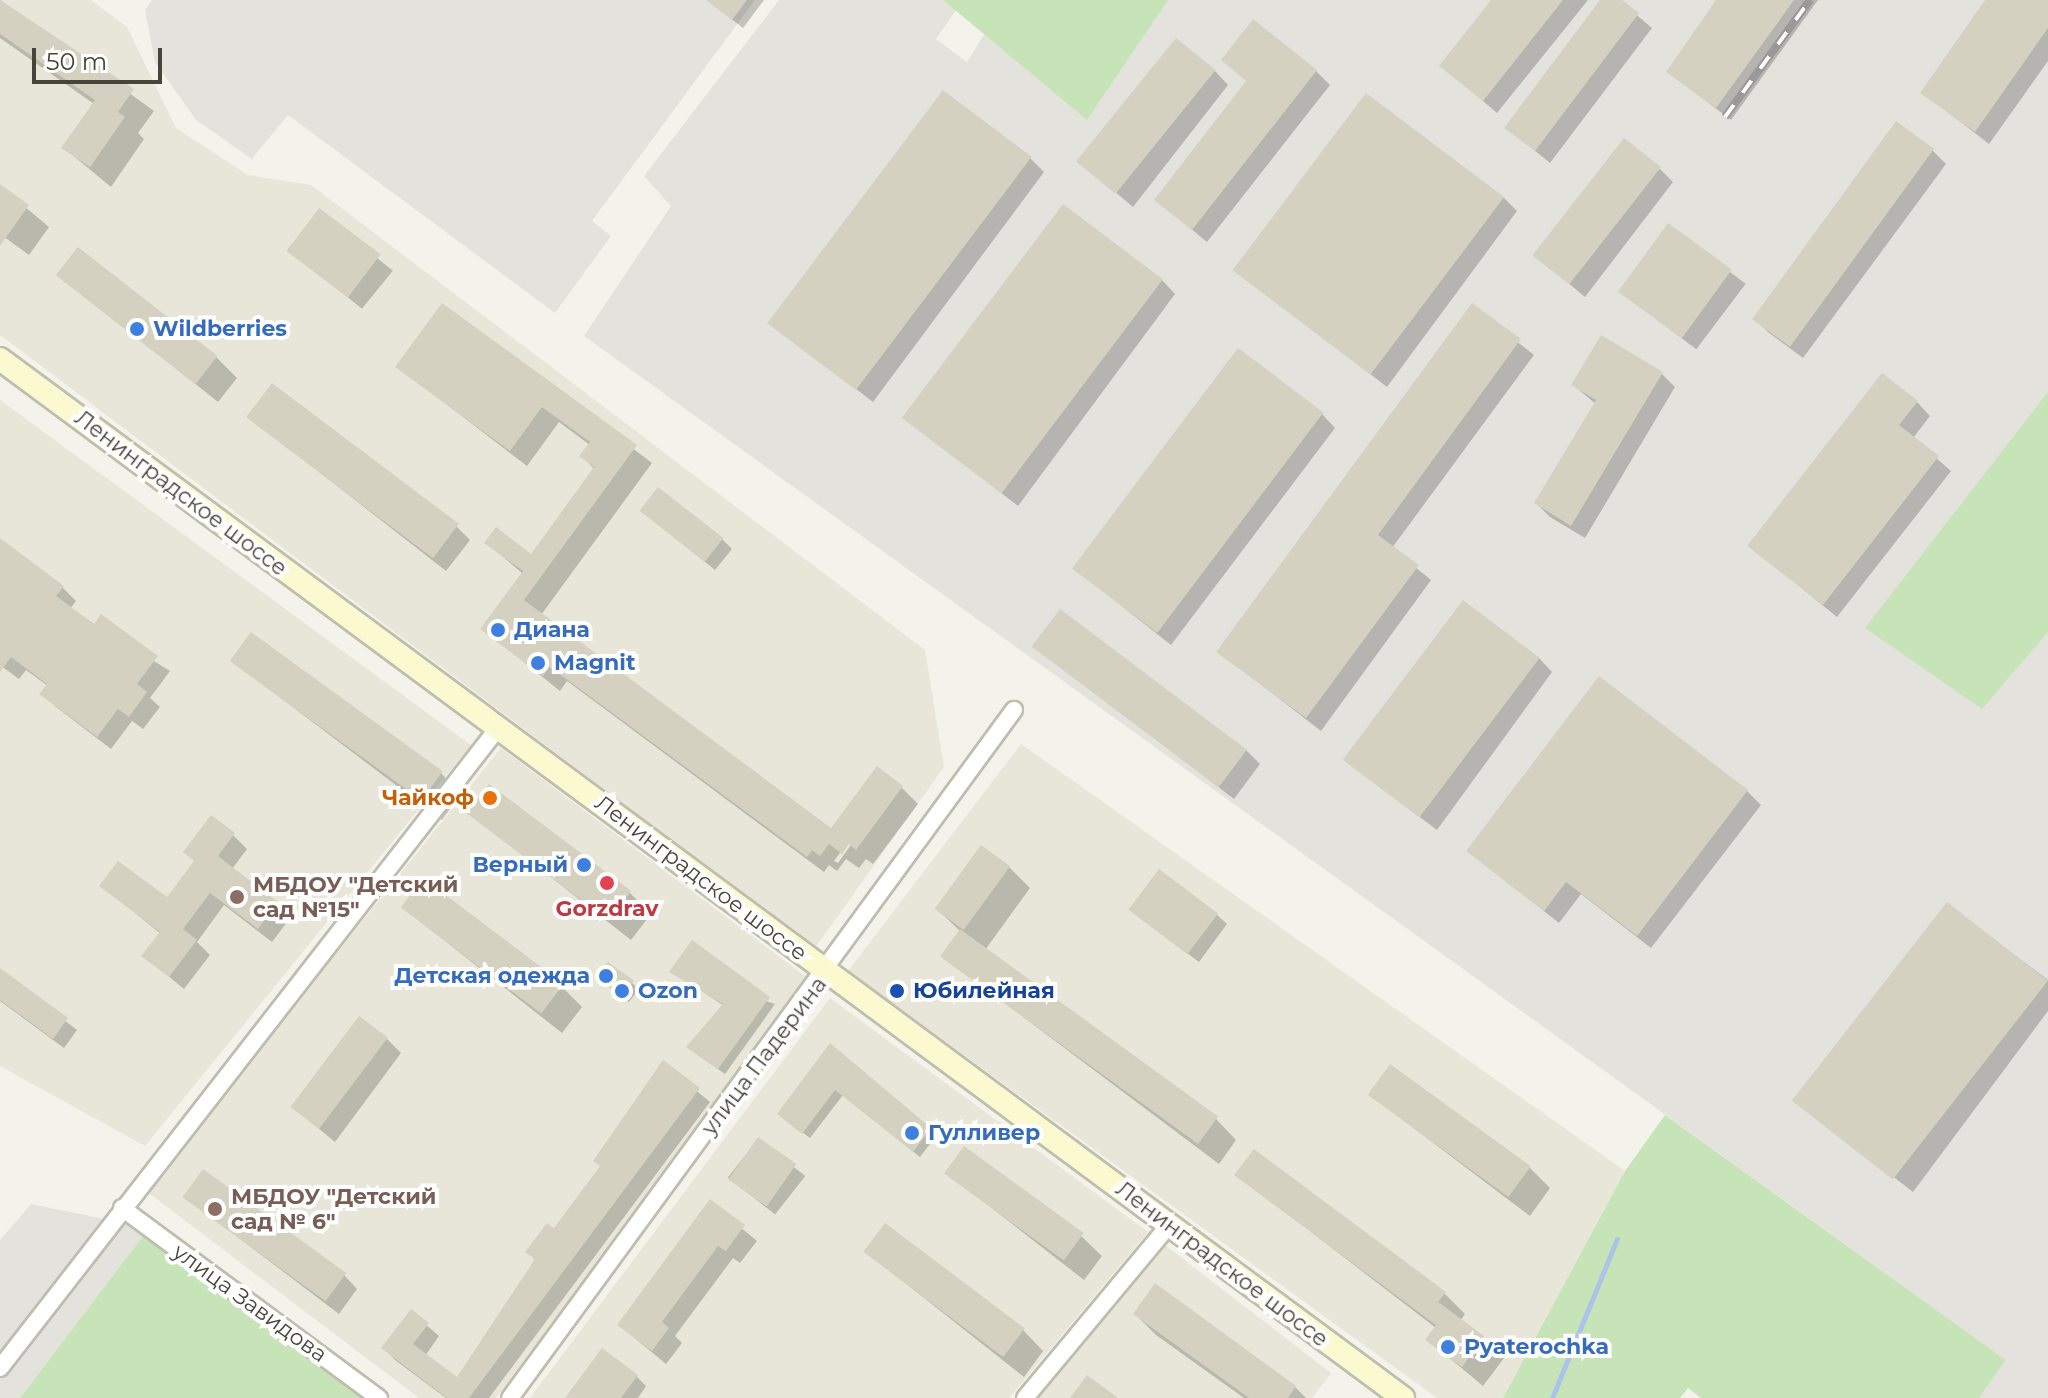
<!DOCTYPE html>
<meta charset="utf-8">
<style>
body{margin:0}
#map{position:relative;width:2048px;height:1398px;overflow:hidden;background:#f4f3eb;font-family:Montserrat,sans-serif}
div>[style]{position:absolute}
.residential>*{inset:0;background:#e7e6d9}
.industrial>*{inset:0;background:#e4e2dc}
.green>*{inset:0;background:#c6e4b7}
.shadow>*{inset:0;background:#0003;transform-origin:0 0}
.stream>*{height:5px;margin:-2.5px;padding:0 2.5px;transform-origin:2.5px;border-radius:2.5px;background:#adc4ea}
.building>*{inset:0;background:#d5d1c1;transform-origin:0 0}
.roads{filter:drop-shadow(2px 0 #bfbdae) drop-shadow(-2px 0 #bfbdae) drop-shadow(0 2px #bfbdae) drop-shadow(0 -2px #bfbdae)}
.street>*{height:16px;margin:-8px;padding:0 8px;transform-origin:8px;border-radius:8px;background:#fff}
.secondary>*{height:22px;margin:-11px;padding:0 11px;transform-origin:11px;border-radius:11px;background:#faf9cf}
.rail>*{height:8px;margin-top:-4px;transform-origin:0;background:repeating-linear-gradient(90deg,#fff 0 15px,#989898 0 30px);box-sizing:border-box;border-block:2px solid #989898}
.dots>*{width:22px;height:22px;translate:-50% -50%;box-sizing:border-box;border:4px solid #fff;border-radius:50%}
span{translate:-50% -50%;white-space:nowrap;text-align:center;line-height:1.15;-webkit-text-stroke:8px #fff;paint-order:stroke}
.shop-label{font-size:22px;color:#366cbe;font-weight:700}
.left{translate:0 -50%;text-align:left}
.right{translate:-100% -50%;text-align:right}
.street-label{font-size:22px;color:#474539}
.food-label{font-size:22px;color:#c56008;font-weight:700}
.education-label{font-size:22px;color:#785e54;font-weight:700}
.health-label{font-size:22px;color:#be3a42;font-weight:700}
.transit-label{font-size:22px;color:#164399;font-weight:700}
.scale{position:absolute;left:32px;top:48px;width:130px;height:36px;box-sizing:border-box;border:4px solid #474539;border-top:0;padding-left:10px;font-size:24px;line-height:28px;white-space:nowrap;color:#474539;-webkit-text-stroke:6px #fff;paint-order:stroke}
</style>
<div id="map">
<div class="residential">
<div style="clip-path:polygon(0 0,91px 0,127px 27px,176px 128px,248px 175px,311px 185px,925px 650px,944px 767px,815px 948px,0 335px)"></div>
<div style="clip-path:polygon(0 400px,471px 745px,145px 1146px,0 1066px)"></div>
<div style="clip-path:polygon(1021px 744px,1625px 1171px,1503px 1398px,1437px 1398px,848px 971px)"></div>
<div style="clip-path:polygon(501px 748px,809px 979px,496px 1398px,419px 1398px,146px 1191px)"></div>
<div style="clip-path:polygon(830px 998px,1148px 1232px,1009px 1398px,530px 1398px)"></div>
<div style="clip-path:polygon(1165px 1245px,1331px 1373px,1312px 1398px,1037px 1398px)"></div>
</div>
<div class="industrial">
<div style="clip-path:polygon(152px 0,755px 0,592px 221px,611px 236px,555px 313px,288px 115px,252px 159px,196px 120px,155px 62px,145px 10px)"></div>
<div style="clip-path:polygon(779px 0,963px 0,936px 39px,967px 62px,1006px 0,2048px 0,2048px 1398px,1979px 1398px,2006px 1360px,584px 336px,671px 206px,644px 176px)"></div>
<div style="clip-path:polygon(31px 1204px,149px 1228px,20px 1398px,0 1398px,0 1240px)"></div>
</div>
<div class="green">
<div style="clip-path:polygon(943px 0,1168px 0,1087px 120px)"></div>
<div style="clip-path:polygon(2048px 392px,2048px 632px,1982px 709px,1865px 628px)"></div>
<div style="clip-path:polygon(1665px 1115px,2006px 1360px,1979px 1398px,1701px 1398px,1688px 1388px,1680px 1398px,1503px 1398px,1625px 1171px)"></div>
<div style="clip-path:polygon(149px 1228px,379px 1398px,20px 1398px)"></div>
</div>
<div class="shadow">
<div style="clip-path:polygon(0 0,154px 111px,138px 133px,144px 139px,111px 187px,64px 148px,94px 104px,0 38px)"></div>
<div style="clip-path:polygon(707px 0,764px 0,743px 28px)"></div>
<div style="clip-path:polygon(1494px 0,1588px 0,1497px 113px,1442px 66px)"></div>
<div style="clip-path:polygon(1602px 0,1619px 0,1652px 28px,1550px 163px,1507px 128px)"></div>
<div style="clip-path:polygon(1719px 0,1818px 0,1731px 120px,1668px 72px)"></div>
<div style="clip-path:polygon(1987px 0,2048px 0,2048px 61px,1989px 144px,1922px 92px)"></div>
<div style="clip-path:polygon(1223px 60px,1316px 71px,1330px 85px,1207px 242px,1156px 200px,1248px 82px)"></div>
<div style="clip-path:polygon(1215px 71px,1228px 85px,1133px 207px,1081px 163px)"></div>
<div style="clip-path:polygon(1932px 150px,1946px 164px,1803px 358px,1768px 332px,1754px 318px)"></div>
<div style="clip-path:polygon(1030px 158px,1044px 172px,873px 402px,772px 324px)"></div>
<div style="clip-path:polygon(1660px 169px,1673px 182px,1585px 297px,1536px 256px)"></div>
<div style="clip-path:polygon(0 186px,49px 227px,29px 255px,0 234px)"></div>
<div style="clip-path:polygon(1504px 198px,1517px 211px,1387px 387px,1237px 271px)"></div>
<div style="left:319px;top:211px;width:95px;height:49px;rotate:39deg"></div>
<div style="left:1669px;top:226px;width:96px;height:82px;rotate:37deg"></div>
<div style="clip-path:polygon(59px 275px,216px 357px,237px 378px,218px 402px)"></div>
<div style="clip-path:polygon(1162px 280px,1175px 294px,1018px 506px,906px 419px)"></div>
<div style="clip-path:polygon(evenodd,443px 305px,652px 463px,541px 615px,832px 830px,902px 788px,918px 804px,873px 864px,866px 859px,859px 868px,846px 859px,837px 871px,829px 865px,824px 872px,567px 681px,560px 691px,483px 629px,523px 574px,487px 543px,532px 556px,595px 470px,582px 456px,590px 445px,559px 422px,527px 466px,398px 367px,443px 305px,848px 842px,851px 845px,838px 863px,834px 861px,848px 842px)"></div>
<div style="clip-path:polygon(1472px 306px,1534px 355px,1392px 548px,1431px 580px,1321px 731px,1219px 652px)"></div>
<div style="clip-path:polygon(1662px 374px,1675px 387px,1585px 538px,1550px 517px,1536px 503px,1596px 404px,1573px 385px)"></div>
<div style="clip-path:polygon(1917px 402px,1930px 416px,1913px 438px,1951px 471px,1837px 617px,1750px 546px)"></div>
<div style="clip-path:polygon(1322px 414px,1335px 428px,1171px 645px,1074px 568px)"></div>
<div style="clip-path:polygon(249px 417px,456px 526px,470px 540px,446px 571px)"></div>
<div style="clip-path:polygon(642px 511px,722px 539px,732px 549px,715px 570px)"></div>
<div style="clip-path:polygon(0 544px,63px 588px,76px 601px,70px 609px,170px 671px,150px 698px,160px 707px,143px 729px,132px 721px,111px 749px,56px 707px,42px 694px,48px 686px,26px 670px,19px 679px,0 665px)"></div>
<div style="clip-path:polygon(1034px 646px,1246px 750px,1260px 764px,1234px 799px)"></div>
<div style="clip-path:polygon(1539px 658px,1552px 672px,1437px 830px,1347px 762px)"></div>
<div style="clip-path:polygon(232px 661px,441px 773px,461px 794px,442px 820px)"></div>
<div style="clip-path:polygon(1747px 791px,1761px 805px,1651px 948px,1581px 894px,1559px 923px,1468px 851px)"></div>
<div style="clip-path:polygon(469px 813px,630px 893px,651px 914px,631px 940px)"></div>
<div style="clip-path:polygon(233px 835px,247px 849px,232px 869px,291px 917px,272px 942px,224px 905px,197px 942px,210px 955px,184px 989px,144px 956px,161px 934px,102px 886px,167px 900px)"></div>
<div style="clip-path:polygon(1009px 867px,1030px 888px,985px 950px,1216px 1119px,1236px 1140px,1219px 1164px,942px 956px,960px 931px,937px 909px)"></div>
<div style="clip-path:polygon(1947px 905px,2048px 980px,2048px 1011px,1913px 1192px,1799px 1104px)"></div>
<div style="clip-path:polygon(403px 908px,561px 986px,582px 1007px,562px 1033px)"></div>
<div style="clip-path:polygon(1216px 914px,1227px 924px,1199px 962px,1142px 919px)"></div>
<div style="clip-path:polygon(672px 971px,775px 1004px,725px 1074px,695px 1053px,724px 1006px)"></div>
<div style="clip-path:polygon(2px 972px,77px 1030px,64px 1048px,0 1001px)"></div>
<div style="clip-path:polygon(632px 983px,639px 989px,629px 1002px,605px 984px)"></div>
<div style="clip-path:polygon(387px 1039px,401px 1053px,335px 1142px,294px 1108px)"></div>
<div style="clip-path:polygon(831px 1046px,936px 1136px,920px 1157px,843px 1095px,810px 1138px,786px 1120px)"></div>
<div style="clip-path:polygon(663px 1063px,710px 1102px,489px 1398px,446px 1398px,395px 1360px,384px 1348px,411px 1312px,439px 1336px,425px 1356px,457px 1380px,536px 1261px,528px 1252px,555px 1231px,602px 1167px)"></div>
<div style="clip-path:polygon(1370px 1095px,1529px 1167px,1550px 1188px,1530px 1216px)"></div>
<div style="left:758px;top:1139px;width:60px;height:49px;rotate:38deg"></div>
<div style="clip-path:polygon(947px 1173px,1081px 1236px,1102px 1256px,1084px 1280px)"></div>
<div style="clip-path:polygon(1237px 1175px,1445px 1294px,1465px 1314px,1460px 1321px,1504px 1358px,1483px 1386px,1428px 1340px,1436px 1328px)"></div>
<div style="clip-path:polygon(185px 1197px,344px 1275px,357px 1289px,339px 1314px)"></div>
<div style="clip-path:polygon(710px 1202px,757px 1241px,740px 1263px,733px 1258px,675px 1336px,682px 1343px,666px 1364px,619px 1325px)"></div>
<div style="clip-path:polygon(866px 1252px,1023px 1330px,1043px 1351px,1024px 1377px)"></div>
<div style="clip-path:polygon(1155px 1286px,1295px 1387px,1306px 1398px,1244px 1398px,1156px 1335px,1135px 1314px)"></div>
<div style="clip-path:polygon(636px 1376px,646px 1386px,638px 1398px,576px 1398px)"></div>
</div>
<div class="stream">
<div style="left:1552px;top:1398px;width:172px;rotate:-67.8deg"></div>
</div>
<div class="building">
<div style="clip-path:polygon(0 0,134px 89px,118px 112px,125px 117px,90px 167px,61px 148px,95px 100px,0 34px)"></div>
<div style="clip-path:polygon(706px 0,747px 0,732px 20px)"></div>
<div style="clip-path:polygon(1491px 0,1563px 0,1483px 101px,1439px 66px)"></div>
<div style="clip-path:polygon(1600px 0,1622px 0,1639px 13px,1535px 151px,1504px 128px)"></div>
<div style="clip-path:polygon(1716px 0,1794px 0,1716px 108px,1666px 72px)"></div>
<div style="clip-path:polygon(1985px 0,2048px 0,2048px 28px,1975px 132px,1920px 93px)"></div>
<div style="clip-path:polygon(1253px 19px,1317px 70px,1192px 230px,1154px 200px,1246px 81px,1221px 60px)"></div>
<div style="left:1176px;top:38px;width:51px;height:159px;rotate:39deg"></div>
<div style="left:943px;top:90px;width:111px;height:292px;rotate:37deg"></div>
<div style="left:1366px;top:93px;width:173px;height:222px;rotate:37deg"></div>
<div style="left:1896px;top:121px;width:47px;height:245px;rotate:36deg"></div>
<div style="left:1624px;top:138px;width:47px;height:149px;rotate:38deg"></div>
<div style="clip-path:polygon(0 184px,29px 205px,0 246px)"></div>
<div style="left:1063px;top:204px;width:125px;height:268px;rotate:37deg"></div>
<div style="left:319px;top:208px;width:77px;height:54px;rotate:37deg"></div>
<div style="left:1668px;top:223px;width:79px;height:85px;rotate:36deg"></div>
<div style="left:78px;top:247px;width:177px;height:36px;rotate:38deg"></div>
<div style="clip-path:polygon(442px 303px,637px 445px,524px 600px,831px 828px,877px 766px,903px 786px,856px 850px,849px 844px,842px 854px,829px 844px,820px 856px,812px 850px,807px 857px,550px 667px,543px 676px,480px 629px,523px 571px,484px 543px,496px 527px,531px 554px,594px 467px,579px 456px,590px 442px,542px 407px,510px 451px,395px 367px)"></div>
<div style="clip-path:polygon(1472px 303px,1521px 339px,1378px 535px,1419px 565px,1306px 718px,1216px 652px)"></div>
<div style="clip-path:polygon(1601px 335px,1663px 372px,1571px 526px,1534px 503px,1596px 400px,1571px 385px)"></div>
<div style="left:1238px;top:348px;width:107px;height:276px;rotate:37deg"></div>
<div style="clip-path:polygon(1882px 373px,1918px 401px,1899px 425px,1939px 456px,1823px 605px,1747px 546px)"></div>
<div style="left:272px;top:383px;width:234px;height:43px;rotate:37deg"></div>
<div style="left:658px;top:487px;width:83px;height:30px;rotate:38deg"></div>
<div style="clip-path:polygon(0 538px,64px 586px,56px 596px,94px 624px,101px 614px,158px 656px,137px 684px,147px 692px,129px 717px,118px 709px,97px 737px,39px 694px,47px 684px,11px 657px,0 672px)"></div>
<div style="left:1463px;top:600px;width:96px;height:200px;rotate:37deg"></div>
<div style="left:1060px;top:609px;width:234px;height:47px;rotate:37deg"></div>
<div style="left:251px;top:632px;width:237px;height:36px;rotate:36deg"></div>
<div style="clip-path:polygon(1599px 676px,1748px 790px,1637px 936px,1566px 882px,1544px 911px,1466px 851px)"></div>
<div style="left:489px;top:784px;width:178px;height:37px;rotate:37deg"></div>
<div style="clip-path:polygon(211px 815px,235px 833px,218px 856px,278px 902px,258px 929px,210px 893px,183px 929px,197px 940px,169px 977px,141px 956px,160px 932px,99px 886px,118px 861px,167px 897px,194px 861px,183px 852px)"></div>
<div style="left:981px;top:845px;width:36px;height:79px;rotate:36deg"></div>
<div style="left:1159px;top:869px;width:74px;height:51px;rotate:37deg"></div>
<div style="left:423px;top:878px;width:176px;height:37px;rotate:37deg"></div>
<div style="left:1947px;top:902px;width:128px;height:252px;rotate:38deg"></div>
<div style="left:960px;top:929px;width:319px;height:34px;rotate:36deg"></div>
<div style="clip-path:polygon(692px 940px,770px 997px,718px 1069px,686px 1047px,723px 1004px,669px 972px)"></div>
<div style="left:608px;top:962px;width:32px;height:20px;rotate:36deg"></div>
<div style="clip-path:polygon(0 968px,68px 1018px,53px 1039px,0 1000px)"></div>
<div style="left:359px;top:1016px;width:36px;height:114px;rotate:37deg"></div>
<div style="clip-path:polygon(830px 1043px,931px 1128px,913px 1152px,835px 1090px,802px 1134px,777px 1114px)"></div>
<div style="clip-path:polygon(663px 1060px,700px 1088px,469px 1398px,447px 1398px,381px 1348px,411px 1309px,429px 1323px,413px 1344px,457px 1377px,535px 1259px,525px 1252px,547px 1223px,554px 1228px,600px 1166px,593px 1161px)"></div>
<div style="left:1390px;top:1064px;width:174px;height:38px;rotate:36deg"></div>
<div style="left:758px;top:1137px;width:47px;height:52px;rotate:35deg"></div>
<div style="left:964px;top:1146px;width:148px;height:34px;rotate:36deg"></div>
<div style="clip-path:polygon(1254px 1149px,1446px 1292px,1438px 1302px,1484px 1336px,1462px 1367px,1425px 1340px,1436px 1325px,1234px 1175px)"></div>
<div style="left:203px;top:1169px;width:177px;height:35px;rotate:36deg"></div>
<div style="clip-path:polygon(710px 1199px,745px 1225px,726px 1251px,718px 1246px,662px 1322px,669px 1328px,652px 1351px,617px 1325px)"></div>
<div style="left:885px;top:1223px;width:175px;height:36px;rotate:37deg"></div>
<div style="clip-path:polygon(1155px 1283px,1296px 1386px,1288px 1398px,1249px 1398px,1133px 1314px)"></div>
<div style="clip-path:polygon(602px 1348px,638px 1375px,621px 1398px,565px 1398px)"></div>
<div style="clip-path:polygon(1087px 1375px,1118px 1398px,1070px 1398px)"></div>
</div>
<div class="roads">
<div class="street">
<div style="left:122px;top:1208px;width:320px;rotate:36.5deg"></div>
<div style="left:0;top:1368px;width:811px;rotate:-52.11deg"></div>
<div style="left:510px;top:1398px;width:853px;rotate:-53.78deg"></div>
<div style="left:1025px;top:1398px;width:225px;rotate:-50.2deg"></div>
</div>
<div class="secondary">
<div style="left:0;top:359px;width:1746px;rotate:36.52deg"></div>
</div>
</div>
<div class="rail">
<div style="left:1725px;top:117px;width:145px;rotate:-54deg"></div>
</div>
<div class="dots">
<div style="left:137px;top:329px;background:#3f7fe0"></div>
<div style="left:498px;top:630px;background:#3f7fe0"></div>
<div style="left:538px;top:663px;background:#3f7fe0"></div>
<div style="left:490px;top:798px;background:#e8710a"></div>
<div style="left:584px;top:865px;background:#3f7fe0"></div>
<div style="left:607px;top:883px;background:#e0444e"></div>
<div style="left:237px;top:897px;background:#8d6e63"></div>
<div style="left:606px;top:976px;background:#3f7fe0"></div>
<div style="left:622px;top:991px;background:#3f7fe0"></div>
<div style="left:897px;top:991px;background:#1a4fb4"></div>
<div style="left:912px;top:1133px;background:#3f7fe0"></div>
<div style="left:215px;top:1209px;background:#8d6e63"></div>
<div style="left:1448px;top:1347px;background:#3f7fe0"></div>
</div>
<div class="shop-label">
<span class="left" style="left:153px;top:329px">Wildberries</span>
<span class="left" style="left:514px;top:630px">Диана</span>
<span class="left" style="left:554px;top:663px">Magnit</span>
<span class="right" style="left:568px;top:865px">Верный</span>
<span class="right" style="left:590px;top:976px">Детская одежда</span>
<span class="left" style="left:638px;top:991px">Ozon</span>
<span class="left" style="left:928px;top:1133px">Гулливер</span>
<span class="left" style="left:1464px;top:1347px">Pyaterochka</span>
</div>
<div class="street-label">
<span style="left:181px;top:493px;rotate:37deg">Ленинградское шоссе</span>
<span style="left:701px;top:878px;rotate:37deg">Ленинградское шоссе</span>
<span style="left:764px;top:1056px;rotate:-53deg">улица Падерина</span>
<span style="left:1222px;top:1264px;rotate:37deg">Ленинградское шоссе</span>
<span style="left:250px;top:1303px;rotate:36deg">улица Завидова</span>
</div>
<div class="food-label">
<span class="right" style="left:474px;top:798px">Чайкоф</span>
</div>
<div class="education-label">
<span class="left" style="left:253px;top:897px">МБДОУ "Детский<br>сад №15"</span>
<span class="left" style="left:231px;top:1209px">МБДОУ "Детский<br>сад № 6"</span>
</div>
<div class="health-label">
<span style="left:607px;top:909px">Gorzdrav</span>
</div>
<div class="transit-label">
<span class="left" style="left:913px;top:991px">Юбилейная</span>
</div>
<div class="scale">50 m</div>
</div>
